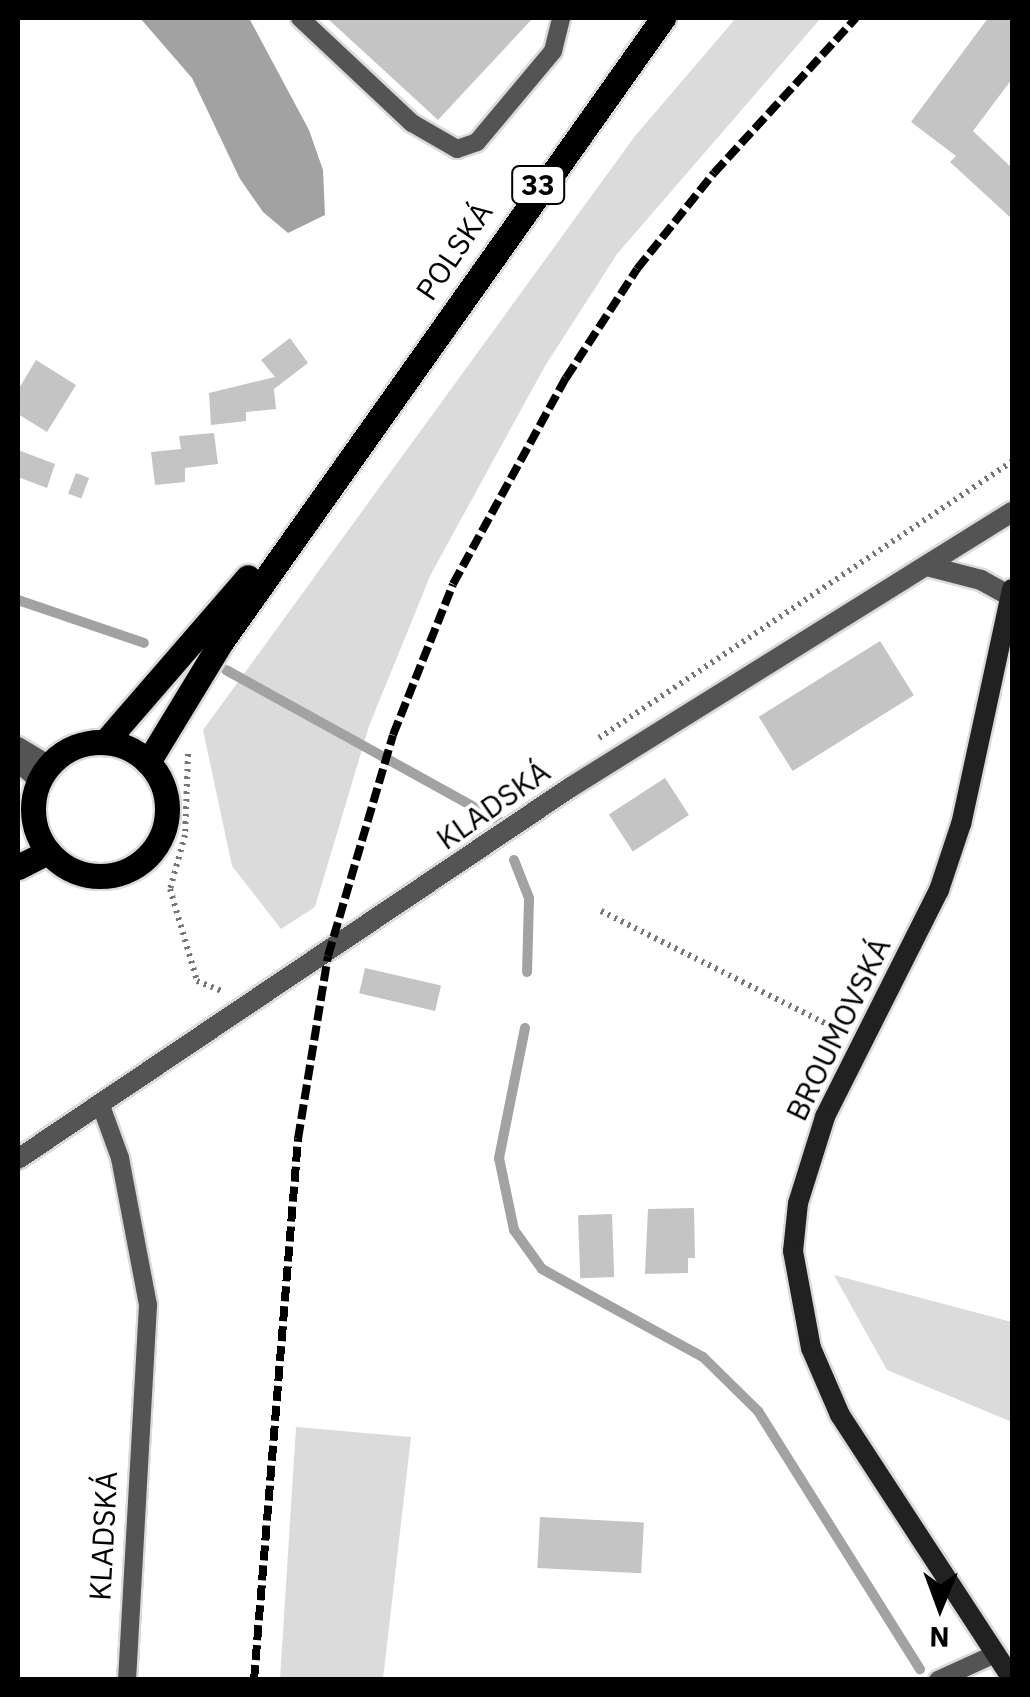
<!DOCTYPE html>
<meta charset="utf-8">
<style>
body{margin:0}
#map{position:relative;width:1030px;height:1697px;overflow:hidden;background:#fff;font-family:"IBM Plex Sans",sans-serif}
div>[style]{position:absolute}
.green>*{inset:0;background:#dbdbdb}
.water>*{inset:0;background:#a2a2a2}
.stream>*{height:10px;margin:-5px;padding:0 5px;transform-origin:5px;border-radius:5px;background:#a2a2a2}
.building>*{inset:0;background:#c4c4c4;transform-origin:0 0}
.path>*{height:6px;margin-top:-3px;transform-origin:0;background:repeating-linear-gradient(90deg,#767676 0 2.5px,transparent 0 7.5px)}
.roads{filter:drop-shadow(2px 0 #dbdbdb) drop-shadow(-2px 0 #dbdbdb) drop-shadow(0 2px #dbdbdb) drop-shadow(0 -2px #dbdbdb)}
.service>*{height:18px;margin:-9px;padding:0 9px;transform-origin:9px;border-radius:9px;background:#545454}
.minor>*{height:20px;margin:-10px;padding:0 10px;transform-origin:10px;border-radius:10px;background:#545454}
.secondary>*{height:20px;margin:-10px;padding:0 10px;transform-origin:10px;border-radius:10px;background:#212121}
.primary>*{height:25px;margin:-12.5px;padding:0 12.5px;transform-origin:12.5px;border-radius:12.5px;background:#000}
.primary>.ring{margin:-12.5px;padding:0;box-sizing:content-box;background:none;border:25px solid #000;border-radius:50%}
.rail>*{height:8px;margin-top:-4px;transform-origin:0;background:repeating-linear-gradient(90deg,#000 0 15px,transparent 0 20px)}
span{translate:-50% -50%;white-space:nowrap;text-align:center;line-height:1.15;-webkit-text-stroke:8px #fff;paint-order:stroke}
.shield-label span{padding:2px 8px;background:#fff;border:2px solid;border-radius:8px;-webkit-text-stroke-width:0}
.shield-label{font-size:28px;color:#000;font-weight:700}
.street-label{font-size:30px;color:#000}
.frame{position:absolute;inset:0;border:20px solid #000;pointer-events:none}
.north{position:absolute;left:890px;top:1557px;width:100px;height:100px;-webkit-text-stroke:8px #fff;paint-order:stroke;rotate:181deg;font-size:28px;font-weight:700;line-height:40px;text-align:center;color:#000}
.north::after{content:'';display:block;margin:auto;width:35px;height:45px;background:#000;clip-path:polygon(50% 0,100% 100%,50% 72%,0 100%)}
</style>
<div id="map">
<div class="green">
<div style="clip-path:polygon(736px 18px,821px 18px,617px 254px,545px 366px,431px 574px,369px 726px,315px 907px,281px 929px,232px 866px,203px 730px,635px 136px)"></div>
<div style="clip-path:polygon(834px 1275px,1012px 1322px,1012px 1422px,887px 1370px)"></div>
<div style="clip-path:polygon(296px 1427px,411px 1437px,383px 1679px,280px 1679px)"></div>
</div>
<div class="water">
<div style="clip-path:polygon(140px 18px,249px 18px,309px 130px,323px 170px,325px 215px,288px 233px,263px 212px,240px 179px,192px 78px)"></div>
</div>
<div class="stream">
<div style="left:18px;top:600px;width:133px;rotate:18.8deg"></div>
<div style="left:226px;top:670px;width:312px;rotate:28.9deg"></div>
<div style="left:514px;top:860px;width:41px;rotate:68.5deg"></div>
<div style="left:529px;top:898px;width:74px;rotate:91.5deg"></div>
<div style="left:525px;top:1028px;width:133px;rotate:101.3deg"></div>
<div style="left:499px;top:1158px;width:74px;rotate:78.2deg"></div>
<div style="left:514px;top:1230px;width:48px;rotate:54.3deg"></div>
<div style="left:542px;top:1269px;width:183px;rotate:28.7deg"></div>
<div style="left:703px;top:1357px;width:77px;rotate:44.5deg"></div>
<div style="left:758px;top:1411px;width:305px;rotate:57.9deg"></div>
</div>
<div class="building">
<div style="clip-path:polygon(327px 18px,533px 18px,438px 120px)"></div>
<div style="clip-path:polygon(988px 18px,1012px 18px,1012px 79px,973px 131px,1012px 168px,1012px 219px,950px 162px,956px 156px,911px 122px)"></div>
<div style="clip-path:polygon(290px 338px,308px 363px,274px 389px,276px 409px,246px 412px,246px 421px,211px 425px,209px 393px,275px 377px,261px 360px)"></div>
<div style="clip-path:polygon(36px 360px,76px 385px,47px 432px,18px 414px,18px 390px)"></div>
<div style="clip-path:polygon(214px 433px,218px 464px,185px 468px,185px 482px,155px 485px,151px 452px,181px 449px,179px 436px)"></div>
<div style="clip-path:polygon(18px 450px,55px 464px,47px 488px,18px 477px)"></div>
<div style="left:76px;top:473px;width:14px;height:22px;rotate:21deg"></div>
<div style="left:880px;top:641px;width:64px;height:143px;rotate:58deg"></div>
<div style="left:665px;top:778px;width:44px;height:67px;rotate:57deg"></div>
<div style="left:365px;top:968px;width:78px;height:26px;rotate:13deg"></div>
<div style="clip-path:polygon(694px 1208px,695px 1258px,688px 1258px,688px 1273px,645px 1274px,648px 1209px)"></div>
<div style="left:612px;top:1214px;width:63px;height:34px;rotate:88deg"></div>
<div style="left:540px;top:1517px;width:104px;height:51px;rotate:3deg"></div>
</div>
<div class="path">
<div style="left:599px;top:738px;width:497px;rotate:-33.8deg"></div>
<div style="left:188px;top:754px;width:81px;rotate:92.1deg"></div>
<div style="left:185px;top:835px;width:56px;rotate:105.5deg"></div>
<div style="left:170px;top:889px;width:96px;rotate:73.6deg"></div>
<div style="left:197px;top:981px;width:29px;rotate:22deg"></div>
<div style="left:601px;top:911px;width:268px;rotate:26.6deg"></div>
</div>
<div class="roads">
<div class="service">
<div style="left:300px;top:18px;width:154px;rotate:43.2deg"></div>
<div style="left:412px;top:123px;width:52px;rotate:30deg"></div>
<div style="left:457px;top:149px;width:21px;rotate:-19deg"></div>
<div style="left:477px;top:142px;width:119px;rotate:-50.1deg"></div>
<div style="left:553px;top:51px;width:34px;rotate:-76deg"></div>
<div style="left:18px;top:746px;width:37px;rotate:31deg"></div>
<div style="left:18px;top:763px;width:28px;rotate:41deg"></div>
<div style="left:100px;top:1103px;width:59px;rotate:70deg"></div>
<div style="left:120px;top:1158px;width:150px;rotate:79.2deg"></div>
<div style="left:148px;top:1305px;width:376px;rotate:93.2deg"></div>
<div style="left:938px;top:1680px;width:63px;rotate:-24.5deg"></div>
</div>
<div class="minor">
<div style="left:927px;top:566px;width:56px;rotate:14.5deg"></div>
<div style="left:981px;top:580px;width:35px;rotate:29deg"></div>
<div style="left:18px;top:1159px;width:666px;rotate:-33.93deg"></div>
<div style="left:571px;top:787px;width:520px;rotate:-31.95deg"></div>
</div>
<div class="secondary">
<div style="left:1012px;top:589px;width:240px;rotate:102.2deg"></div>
<div style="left:961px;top:824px;width:70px;rotate:108.4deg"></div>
<div style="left:939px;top:890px;width:254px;rotate:116.7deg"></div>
<div style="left:825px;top:1117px;width:90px;rotate:107.4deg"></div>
<div style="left:798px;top:1203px;width:48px;rotate:95.9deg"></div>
<div style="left:793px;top:1251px;width:99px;rotate:79.5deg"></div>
<div style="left:811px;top:1348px;width:73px;rotate:66.6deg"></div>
<div style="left:840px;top:1415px;width:315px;rotate:56.9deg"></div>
</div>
<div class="primary">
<div style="left:105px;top:742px;width:218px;rotate:-49.1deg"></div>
<div class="ring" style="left:33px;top:742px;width:109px;height:109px"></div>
<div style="left:148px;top:762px;width:140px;rotate:-58.7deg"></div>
<div style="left:221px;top:642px;width:765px;rotate:-54.69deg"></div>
<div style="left:18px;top:867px;width:34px;rotate:-27deg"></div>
</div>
</div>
<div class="rail">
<div style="left:254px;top:1680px;width:543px;rotate:-85.35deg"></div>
<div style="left:298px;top:1139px;width:185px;rotate:-80.7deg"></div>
<div style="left:328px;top:956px;width:230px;rotate:-73.6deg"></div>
<div style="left:393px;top:735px;width:162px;rotate:-68.3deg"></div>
<div style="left:453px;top:584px;width:235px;rotate:-61.3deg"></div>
<div style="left:566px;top:378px;width:130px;rotate:-56.9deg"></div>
<div style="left:637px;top:269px;width:123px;rotate:-51.3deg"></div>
<div style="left:714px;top:173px;width:210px;rotate:-47.5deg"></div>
</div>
<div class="shield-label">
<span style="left:538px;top:185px">33</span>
</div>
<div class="street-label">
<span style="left:454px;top:251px;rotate:-56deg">POLSKÁ</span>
<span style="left:493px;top:805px;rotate:-35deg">KLADSKÁ</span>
<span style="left:838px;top:1029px;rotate:-64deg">BROUMOVSKÁ</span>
<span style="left:103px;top:1536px;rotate:-87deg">KLADSKÁ</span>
</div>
<div class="frame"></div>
<div class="north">N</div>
</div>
